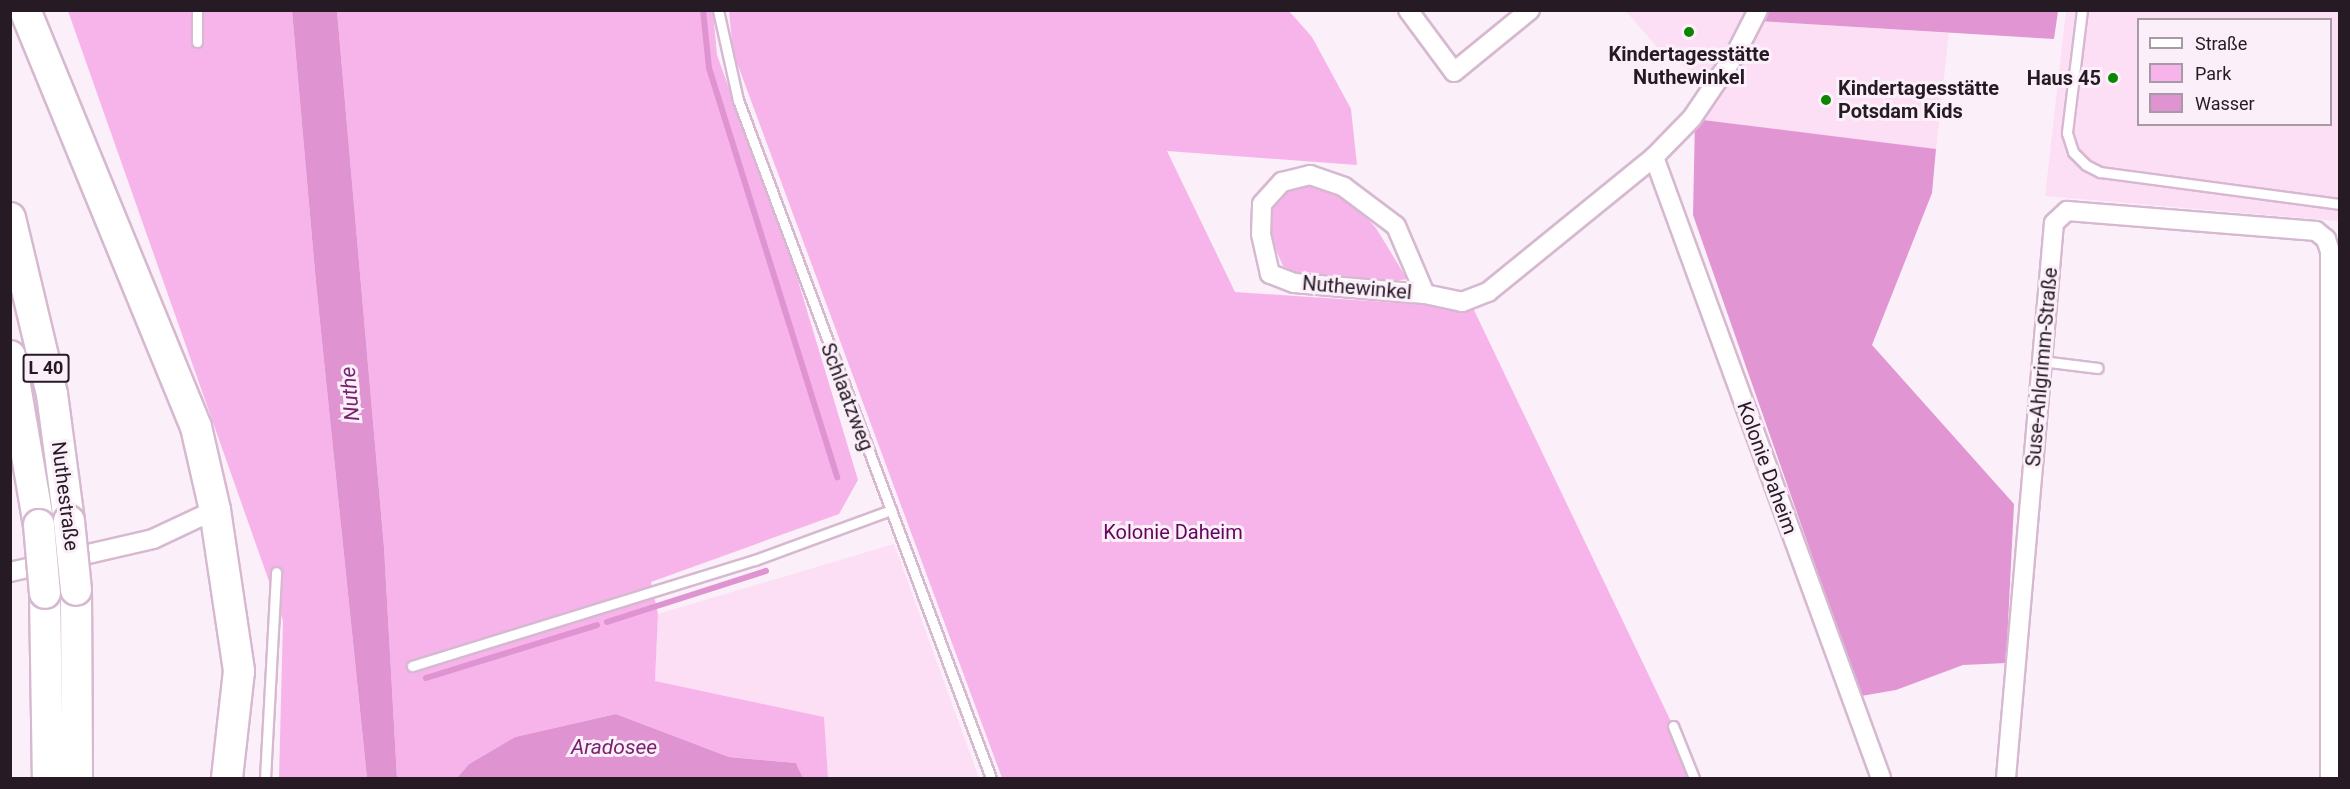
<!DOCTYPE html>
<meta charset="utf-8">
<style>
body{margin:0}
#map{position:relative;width:2350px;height:789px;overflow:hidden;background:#fbeff9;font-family:Roboto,sans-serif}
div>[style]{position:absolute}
.built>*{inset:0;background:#fcdef5}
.green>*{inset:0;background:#f7b4ea}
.forest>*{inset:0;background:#e195d3}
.water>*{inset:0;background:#df93d1}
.stream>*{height:6px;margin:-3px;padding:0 3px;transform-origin:3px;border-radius:3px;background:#df93d1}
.roads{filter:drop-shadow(2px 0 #d6b9d0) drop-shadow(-2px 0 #d6b9d0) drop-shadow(0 2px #d6b9d0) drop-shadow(0 -2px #d6b9d0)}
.service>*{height:9px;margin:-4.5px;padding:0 4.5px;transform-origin:4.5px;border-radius:4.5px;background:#fff}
.minor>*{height:18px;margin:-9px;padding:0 9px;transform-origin:9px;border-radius:9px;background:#fff}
.trunk>*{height:30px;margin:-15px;padding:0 15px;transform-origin:15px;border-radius:15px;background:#fff}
.bridges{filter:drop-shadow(2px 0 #d6b9d0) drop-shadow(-2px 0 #d6b9d0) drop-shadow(0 2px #d6b9d0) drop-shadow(0 -2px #d6b9d0)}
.trunk-bridge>*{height:30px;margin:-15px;padding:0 15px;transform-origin:15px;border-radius:15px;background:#fff}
.dots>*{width:16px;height:16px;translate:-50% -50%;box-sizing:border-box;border:3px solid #fbeff9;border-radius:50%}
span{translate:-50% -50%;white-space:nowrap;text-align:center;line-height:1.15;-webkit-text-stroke:6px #fbeff9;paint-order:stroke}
.shield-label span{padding:2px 4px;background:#fbeff9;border:2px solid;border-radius:4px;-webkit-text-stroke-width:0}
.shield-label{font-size:18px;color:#261b24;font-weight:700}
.poi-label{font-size:20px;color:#261b24;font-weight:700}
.right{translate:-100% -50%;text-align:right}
.left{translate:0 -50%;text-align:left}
.street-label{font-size:20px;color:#261b24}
.park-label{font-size:20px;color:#63045a}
.water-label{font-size:21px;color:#79216e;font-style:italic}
.frame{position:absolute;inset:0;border:12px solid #261b24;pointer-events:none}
.legend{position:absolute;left:2137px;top:18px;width:195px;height:108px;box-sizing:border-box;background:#fbeff9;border:2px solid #a69aa4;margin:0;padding:8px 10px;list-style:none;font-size:18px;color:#261b24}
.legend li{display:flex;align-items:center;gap:12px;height:30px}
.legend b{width:30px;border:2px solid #a69aa4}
</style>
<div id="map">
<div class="built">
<div style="clip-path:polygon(1626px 11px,1746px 11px,1707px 80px,1662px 53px)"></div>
<div style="clip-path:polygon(evenodd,2066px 11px,2339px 11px,2339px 221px,2045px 196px,2066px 11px,2138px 20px,2330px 20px,2330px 124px,2138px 124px,2138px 20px)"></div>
<div style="clip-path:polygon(1758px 21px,1949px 33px,1936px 149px,1695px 119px)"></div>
<div style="clip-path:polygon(894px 544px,979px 778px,828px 778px,824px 717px,655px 681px,658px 614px)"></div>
</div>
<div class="green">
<div style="clip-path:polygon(68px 11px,292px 11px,316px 283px,367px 778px,279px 778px,283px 621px)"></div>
<div style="clip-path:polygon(337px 11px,713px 11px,717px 55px,796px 274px,858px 480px,839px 514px,651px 582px,658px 614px,655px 681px,824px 717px,828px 778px,803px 778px,796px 763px,729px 757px,616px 714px,515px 737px,469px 764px,457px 778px,397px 778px,384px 547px)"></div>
<div style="clip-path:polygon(729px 11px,1289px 11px,1312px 37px,1351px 109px,1357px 165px,1167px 151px,1235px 292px,1473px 308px,1698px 778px,1002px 778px,733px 52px)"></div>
<div style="clip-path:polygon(1310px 184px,1347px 197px,1376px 228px,1407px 279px,1375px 284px,1306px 278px,1283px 266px,1270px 236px,1269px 213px,1287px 190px)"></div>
</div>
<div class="forest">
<div style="clip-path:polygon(1763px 10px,2058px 11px,2054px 39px,1758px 21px)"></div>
<div style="clip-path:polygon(1695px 119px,1936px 149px,1932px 193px,1872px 345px,2014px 504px,2006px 663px,1963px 665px,1896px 690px,1861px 696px,1693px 215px)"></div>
</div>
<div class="water">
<div style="clip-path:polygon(292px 11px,337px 11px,384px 547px,397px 778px,367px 778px,316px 283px)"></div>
<div style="clip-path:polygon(616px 714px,729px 757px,796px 763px,803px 778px,457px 778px,469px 764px,515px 737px)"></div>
</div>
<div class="stream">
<div style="left:703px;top:10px;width:58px;rotate:84.1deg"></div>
<div style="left:709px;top:68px;width:429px;rotate:72.6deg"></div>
<div style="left:607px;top:622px;width:167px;rotate:-17.8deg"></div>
<div style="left:426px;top:678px;width:179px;rotate:-17.2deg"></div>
</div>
<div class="roads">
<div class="service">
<div style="left:197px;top:10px;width:32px;rotate:90deg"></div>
<div style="left:718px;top:10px;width:92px;rotate:77.5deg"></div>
<div style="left:738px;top:100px;width:724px;rotate:69.54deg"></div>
<div style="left:2082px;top:10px;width:124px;rotate:97deg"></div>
<div style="left:2067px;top:133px;width:20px;rotate:72deg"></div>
<div style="left:2073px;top:152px;width:18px;rotate:45deg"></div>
<div style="left:2086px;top:165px;width:16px;rotate:27deg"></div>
<div style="left:2100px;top:172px;width:242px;rotate:7.6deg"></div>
<div style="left:2042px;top:361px;width:56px;rotate:7.1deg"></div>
<div style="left:412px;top:666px;width:359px;rotate:-17.2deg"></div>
<div style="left:755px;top:560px;width:145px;rotate:-20.2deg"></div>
<div style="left:1673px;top:726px;width:56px;rotate:68deg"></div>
<div style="left:265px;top:778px;width:206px;rotate:-86.9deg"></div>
</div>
<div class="minor">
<div style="left:1408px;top:10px;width:77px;rotate:53.4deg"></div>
<div style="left:1454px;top:72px;width:98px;rotate:-39.2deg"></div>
<div style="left:1654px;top:157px;width:661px;rotate:69.92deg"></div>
<div style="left:1425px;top:294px;width:131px;rotate:-175.2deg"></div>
<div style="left:1294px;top:283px;width:26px;rotate:-159deg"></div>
<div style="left:1270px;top:274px;width:41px;rotate:-102.7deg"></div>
<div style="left:1261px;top:234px;width:30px;rotate:-88deg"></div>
<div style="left:1262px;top:204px;width:30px;rotate:-48deg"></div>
<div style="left:1282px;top:182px;width:29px;rotate:-14deg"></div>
<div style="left:1310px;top:175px;width:36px;rotate:19deg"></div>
<div style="left:1344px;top:187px;width:65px;rotate:36.9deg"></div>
<div style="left:1396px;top:226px;width:74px;rotate:66.9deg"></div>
<div style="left:1425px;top:294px;width:38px;rotate:12deg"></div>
<div style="left:1462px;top:302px;width:28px;rotate:-21deg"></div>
<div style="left:1488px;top:292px;width:214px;rotate:-39.1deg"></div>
<div style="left:1654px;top:157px;width:54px;rotate:-45.7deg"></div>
<div style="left:1692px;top:118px;width:78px;rotate:-55.9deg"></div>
<div style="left:1736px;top:53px;width:48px;rotate:-62.9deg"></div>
<div style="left:10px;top:572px;width:147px;rotate:-13deg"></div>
<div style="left:153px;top:539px;width:68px;rotate:-25.1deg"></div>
<div style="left:2006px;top:778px;width:557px;rotate:-85.06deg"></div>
<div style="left:2054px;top:223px;width:18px;rotate:-43deg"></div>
<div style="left:2067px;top:211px;width:250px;rotate:4.6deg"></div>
<div style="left:2316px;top:231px;width:13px;rotate:39deg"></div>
<div style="left:2326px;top:239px;width:13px;rotate:72deg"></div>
<div style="left:2330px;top:251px;width:527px;rotate:90deg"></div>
</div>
<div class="trunk">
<div style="left:25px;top:10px;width:451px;rotate:67.7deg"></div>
<div style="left:196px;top:427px;width:85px;rotate:77.1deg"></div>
<div style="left:215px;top:510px;width:163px;rotate:81.5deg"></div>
<div style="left:239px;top:671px;width:108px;rotate:96.4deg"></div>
<div style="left:10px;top:218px;width:181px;rotate:76.6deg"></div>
<div style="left:52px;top:394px;width:128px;rotate:82.4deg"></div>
<div style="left:10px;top:356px;width:171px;rotate:80.3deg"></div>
<div style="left:76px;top:590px;width:188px;rotate:89.7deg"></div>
<div style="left:45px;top:593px;width:185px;rotate:89.1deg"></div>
</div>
</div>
<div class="bridges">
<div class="trunk-bridge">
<div style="left:69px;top:521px;width:69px;rotate:84.2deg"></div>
<div style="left:39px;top:525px;width:68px;rotate:85deg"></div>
</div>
</div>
<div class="dots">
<div style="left:1689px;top:32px;background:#0c8500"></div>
<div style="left:2113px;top:78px;background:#0c8500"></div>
<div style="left:1826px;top:100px;background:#0c8500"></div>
</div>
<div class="shield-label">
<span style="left:46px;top:368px">L 40</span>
</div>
<div class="poi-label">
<span style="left:1689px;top:66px">Kindertagesstätte<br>Nuthewinkel</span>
<span class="right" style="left:2101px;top:78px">Haus 45</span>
<span class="left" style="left:1838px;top:100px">Kindertagesstätte<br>Potsdam Kids</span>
</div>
<div class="street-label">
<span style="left:1357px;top:288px;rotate:5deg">Nuthewinkel</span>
<span style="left:2042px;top:367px;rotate:-85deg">Suse-Ahlgrimm-Straße</span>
<span style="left:847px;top:397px;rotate:69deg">Schlaatzweg</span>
<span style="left:1767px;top:468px;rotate:70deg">Kolonie Daheim</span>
<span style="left:65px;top:496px;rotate:83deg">Nuthestraße</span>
</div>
<div class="park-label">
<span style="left:1173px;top:532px">Kolonie Daheim</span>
</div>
<div class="water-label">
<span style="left:350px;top:394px;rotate:-95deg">Nuthe</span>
<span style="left:614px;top:747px">Aradosee</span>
</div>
<div class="frame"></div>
<ul class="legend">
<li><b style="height:8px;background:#fff"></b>Straße</li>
<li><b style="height:16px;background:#f7b4ea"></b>Park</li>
<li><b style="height:16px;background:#df93d1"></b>Wasser</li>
</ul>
</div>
